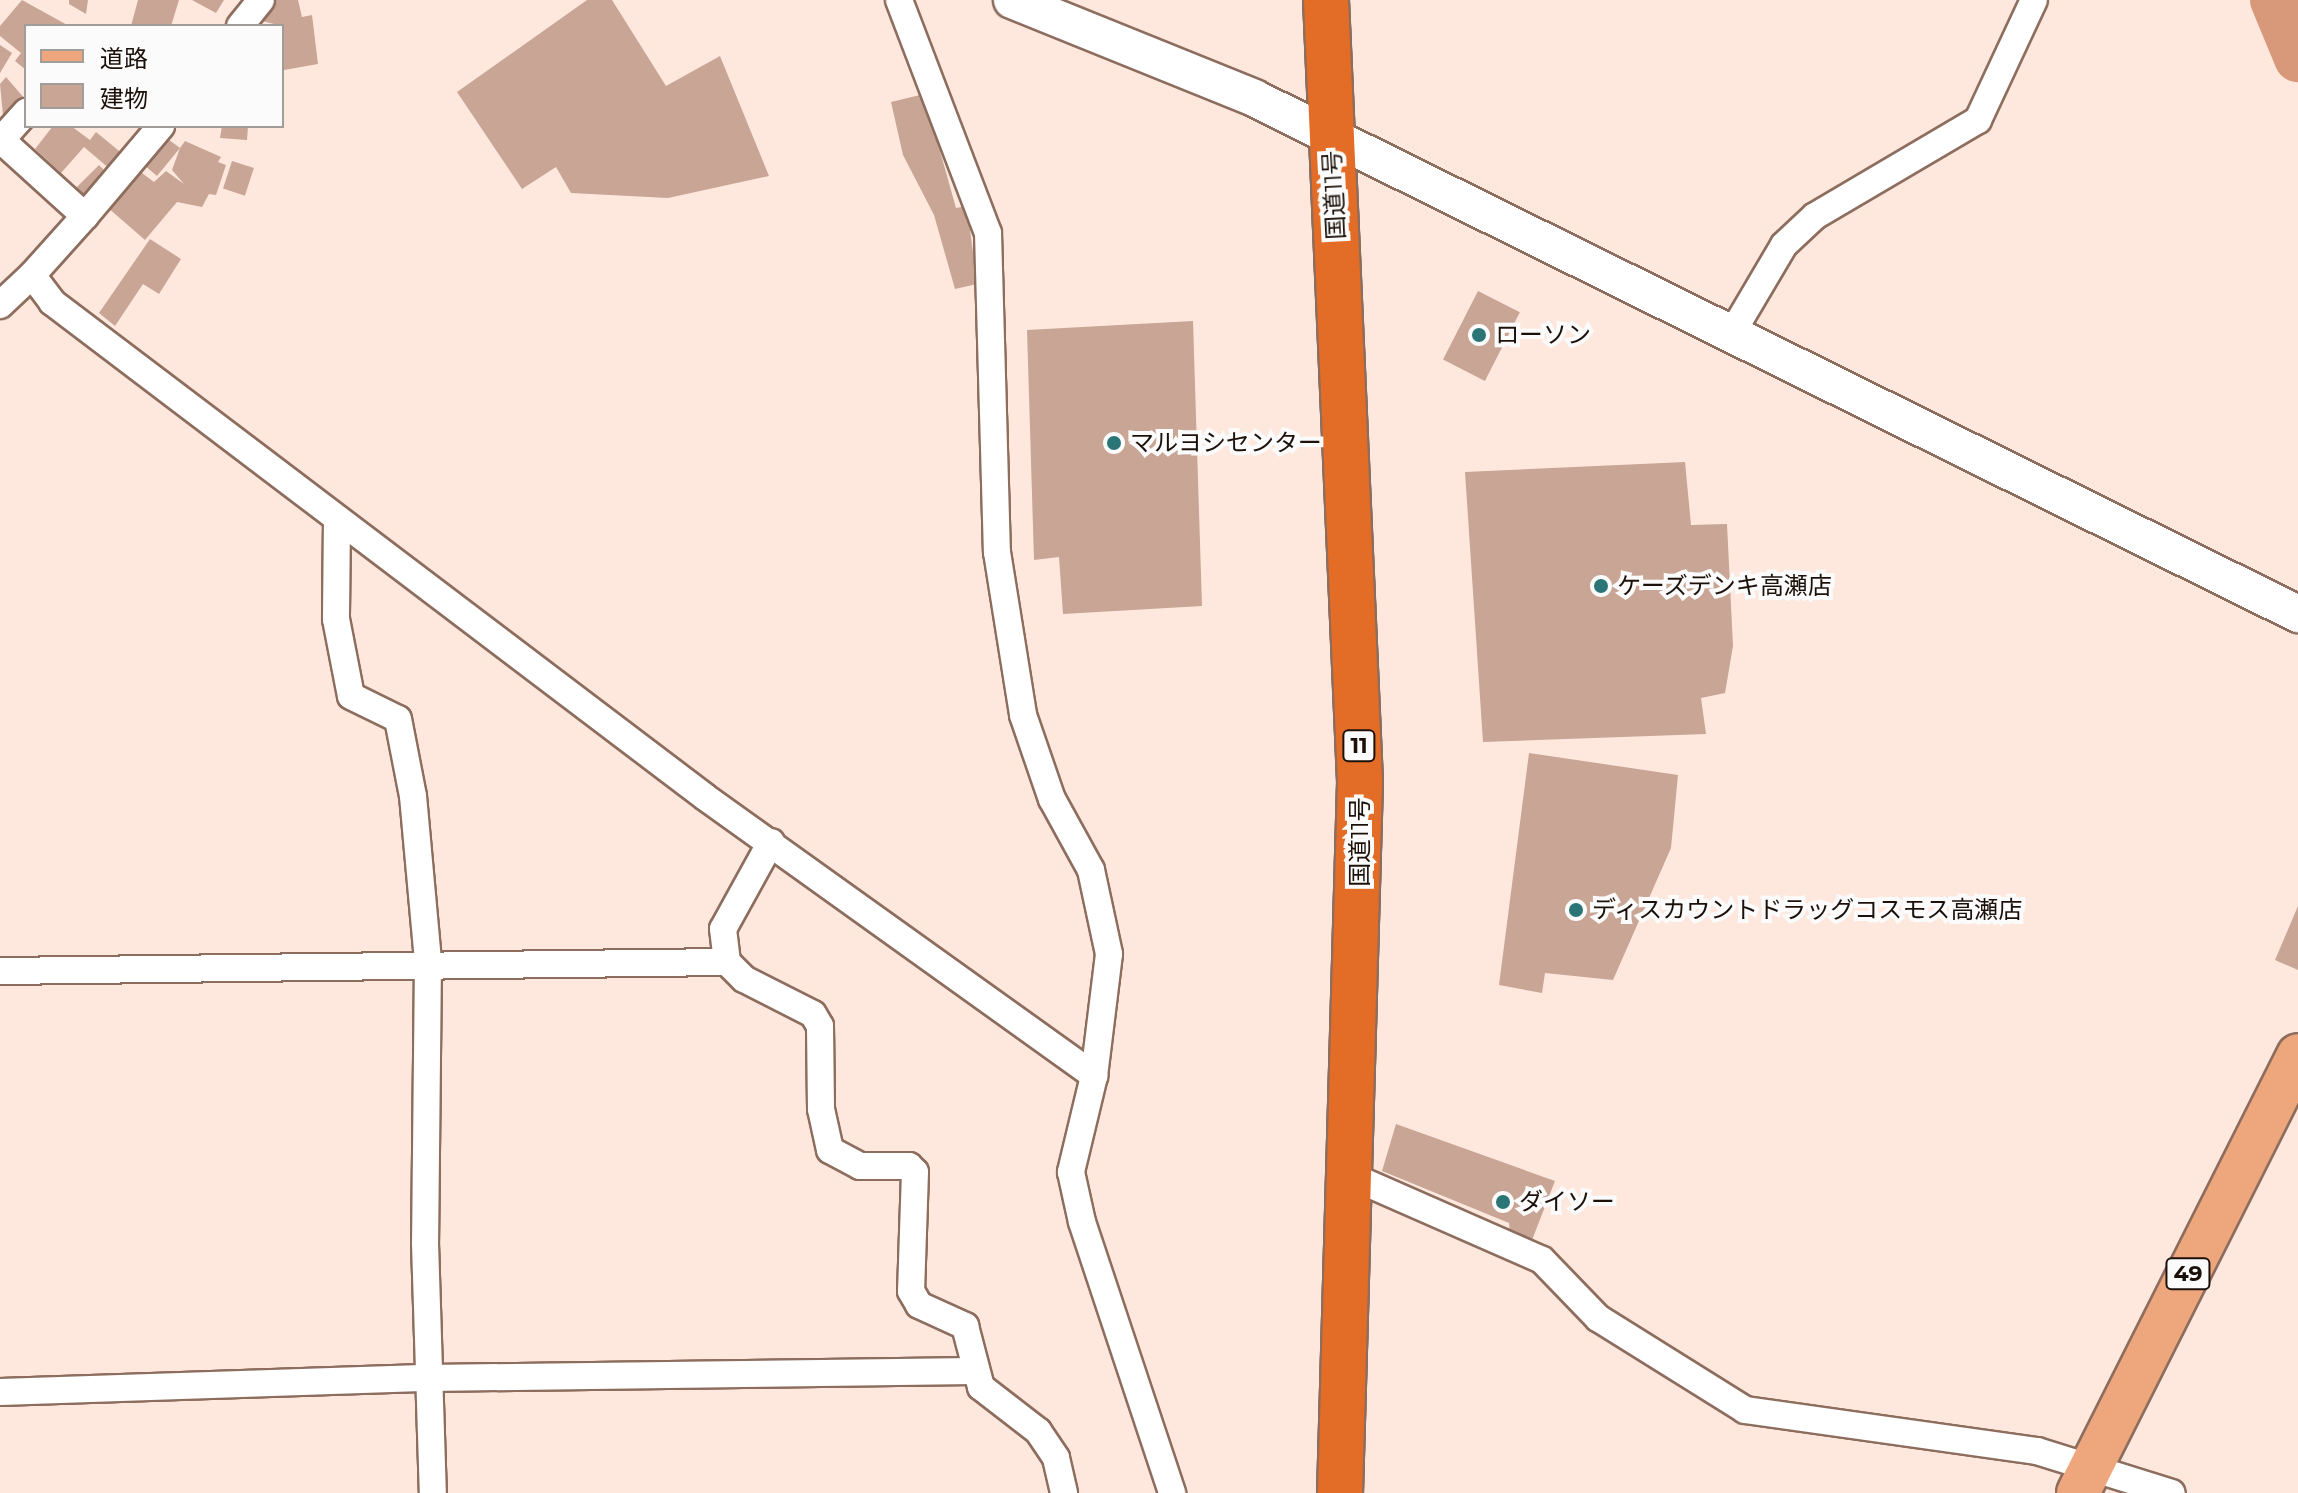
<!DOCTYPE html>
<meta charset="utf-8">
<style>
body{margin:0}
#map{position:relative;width:2298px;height:1493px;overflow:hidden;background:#fee8de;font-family:Montserrat,"Noto Sans JP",sans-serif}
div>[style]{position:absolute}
.river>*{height:48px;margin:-24px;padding:0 24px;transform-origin:24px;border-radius:24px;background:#d8987a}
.building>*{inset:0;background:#c8a595;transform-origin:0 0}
.roads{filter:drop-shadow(2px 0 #8d6d5e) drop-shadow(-2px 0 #8d6d5e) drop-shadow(0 2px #8d6d5e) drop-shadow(0 -2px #8d6d5e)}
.street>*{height:26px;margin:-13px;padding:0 13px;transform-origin:13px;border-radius:13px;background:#fff}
.secondary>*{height:36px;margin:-18px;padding:0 18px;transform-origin:18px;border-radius:18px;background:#fff}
.primary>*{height:42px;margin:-21px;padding:0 21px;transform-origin:21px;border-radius:21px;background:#eea77d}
.highway>*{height:44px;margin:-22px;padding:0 22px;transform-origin:22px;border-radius:22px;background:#e36c26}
.dots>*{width:22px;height:22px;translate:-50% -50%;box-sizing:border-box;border:4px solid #fafbfa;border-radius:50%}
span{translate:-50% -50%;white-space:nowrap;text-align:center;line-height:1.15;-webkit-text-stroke:8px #fafbfa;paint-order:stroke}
.shield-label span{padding:2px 6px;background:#fafbfa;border:2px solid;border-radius:6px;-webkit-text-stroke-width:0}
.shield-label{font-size:22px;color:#1c100a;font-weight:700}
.street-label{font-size:24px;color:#1c100a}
.poi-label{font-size:24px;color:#1c100a}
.left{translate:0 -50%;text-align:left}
.legend{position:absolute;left:24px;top:24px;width:260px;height:104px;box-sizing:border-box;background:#fafbfa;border:2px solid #a19d9a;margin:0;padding:10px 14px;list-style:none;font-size:24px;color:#1c100a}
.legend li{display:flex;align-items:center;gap:16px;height:40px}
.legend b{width:40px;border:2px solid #a19d9a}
</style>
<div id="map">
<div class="river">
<div style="left:2274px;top:0;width:63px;rotate:67.5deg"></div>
</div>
<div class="building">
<div style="clip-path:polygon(22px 0,69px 26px,26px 26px,26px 70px,15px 61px,21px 53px,0 36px,0 26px)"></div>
<div style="clip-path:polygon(69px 0,88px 0,86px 14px,69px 4px)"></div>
<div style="clip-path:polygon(138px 0,179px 0,171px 26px,131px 26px)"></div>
<div style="clip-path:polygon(192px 0,224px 0,216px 13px)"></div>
<div style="clip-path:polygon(274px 0,298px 0,302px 17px,312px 15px,318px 64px,284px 70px,282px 26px,262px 21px)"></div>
<div style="clip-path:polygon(587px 0,612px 0,666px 86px,720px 56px,769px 176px,668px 198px,571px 193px,556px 167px,522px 189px,457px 92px)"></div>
<div style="clip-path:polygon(0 45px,12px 53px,0 73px)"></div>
<div style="clip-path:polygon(6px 77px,25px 99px,4px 126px,0 84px)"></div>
<div style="clip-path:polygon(924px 94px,956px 208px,967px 206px,977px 284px,955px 289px,934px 215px,903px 155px,891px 102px)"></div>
<div style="clip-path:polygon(53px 126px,71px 126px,90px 140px,96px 132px,124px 155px,111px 170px,84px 147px,61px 173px,35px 149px)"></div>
<div style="clip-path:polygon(222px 126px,248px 126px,247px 140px,220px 138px)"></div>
<div style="clip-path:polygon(165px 137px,180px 148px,185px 141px,221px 157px,218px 162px,226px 165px,216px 195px,209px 194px,202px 207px,177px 202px,145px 240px,107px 207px,138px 170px,154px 182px,166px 171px,184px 184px,172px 170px,180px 148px,157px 176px,143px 164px)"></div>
<div style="left:232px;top:161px;width:23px;height:29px;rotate:18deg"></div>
<div style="left:99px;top:165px;width:16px;height:33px;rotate:45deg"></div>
<div style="clip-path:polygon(150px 239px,181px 259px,159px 294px,143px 284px,115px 326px,99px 313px)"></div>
<div style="left:1478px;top:291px;width:47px;height:77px;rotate:27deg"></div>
<div style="clip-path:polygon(1193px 321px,1202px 606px,1063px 614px,1059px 557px,1034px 560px,1027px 330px)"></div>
<div style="clip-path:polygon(1685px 462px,1691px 525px,1727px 524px,1733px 646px,1725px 693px,1701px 698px,1706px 734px,1483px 742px,1465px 472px)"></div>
<div style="clip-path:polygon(1529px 753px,1678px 775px,1671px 848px,1613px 980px,1545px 973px,1542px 993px,1499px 985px)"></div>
<div style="clip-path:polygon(2298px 906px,2298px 970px,2275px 960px)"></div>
<div style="clip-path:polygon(1396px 1124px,1555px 1181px,1532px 1240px,1510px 1234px,1509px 1223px,1382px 1171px)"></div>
</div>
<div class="roads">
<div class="street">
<div style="left:899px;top:0;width:249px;rotate:69.1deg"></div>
<div style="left:988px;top:233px;width:319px;rotate:88.4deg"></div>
<div style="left:997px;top:552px;width:165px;rotate:80.9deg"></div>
<div style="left:1023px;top:715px;width:89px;rotate:71deg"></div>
<div style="left:1052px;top:799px;width:81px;rotate:61.2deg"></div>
<div style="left:1091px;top:870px;width:86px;rotate:77.9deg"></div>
<div style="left:1109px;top:954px;width:123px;rotate:97deg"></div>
<div style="left:1094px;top:1076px;width:99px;rotate:103.5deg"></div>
<div style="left:1071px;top:1172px;width:51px;rotate:77.6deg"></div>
<div style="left:1082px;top:1222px;width:286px;rotate:71.6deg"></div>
<div style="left:240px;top:26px;width:33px;rotate:-51deg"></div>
<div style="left:0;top:139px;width:115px;rotate:42.2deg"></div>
<div style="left:85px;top:216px;width:79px;rotate:131.9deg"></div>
<div style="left:32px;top:275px;width:34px;rotate:53deg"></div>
<div style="left:52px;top:302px;width:819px;rotate:37.16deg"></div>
<div style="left:705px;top:797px;width:479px;rotate:35.6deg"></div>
<div style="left:1px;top:140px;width:38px;rotate:-48deg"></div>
<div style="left:85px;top:216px;width:118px;rotate:-49.8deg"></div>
<div style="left:0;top:305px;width:44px;rotate:-43.2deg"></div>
<div style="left:1732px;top:333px;width:102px;rotate:-59.4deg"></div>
<div style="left:1784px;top:245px;width:42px;rotate:-43.1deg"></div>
<div style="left:1815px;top:216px;width:189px;rotate:-30.5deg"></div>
<div style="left:1978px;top:120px;width:132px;rotate:-65deg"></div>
<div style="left:337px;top:519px;width:100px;rotate:90.6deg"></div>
<div style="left:336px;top:619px;width:78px;rotate:79deg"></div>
<div style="left:351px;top:696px;width:52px;rotate:26.1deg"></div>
<div style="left:398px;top:719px;width:78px;rotate:79deg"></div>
<div style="left:413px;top:796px;width:167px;rotate:84.8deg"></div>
<div style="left:428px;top:962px;width:281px;rotate:90.6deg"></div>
<div style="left:425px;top:1243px;width:250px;rotate:88.2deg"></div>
<div style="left:771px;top:842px;width:99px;rotate:118.9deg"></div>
<div style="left:723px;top:929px;width:33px;rotate:83deg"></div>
<div style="left:727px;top:962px;width:24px;rotate:45deg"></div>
<div style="left:744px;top:979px;width:77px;rotate:26.9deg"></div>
<div style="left:813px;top:1014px;width:14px;rotate:60deg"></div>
<div style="left:820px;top:1026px;width:83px;rotate:89.3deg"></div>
<div style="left:821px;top:1109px;width:42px;rotate:77.6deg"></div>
<div style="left:830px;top:1150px;width:34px;rotate:28deg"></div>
<div style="left:860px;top:1166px;width:49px"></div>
<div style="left:909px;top:1166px;width:8px;rotate:45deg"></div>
<div style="left:915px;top:1172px;width:119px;rotate:91.9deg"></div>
<div style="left:911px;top:1291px;width:16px;rotate:60deg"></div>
<div style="left:919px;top:1305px;width:51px;rotate:24.5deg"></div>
<div style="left:965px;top:1326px;width:63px;rotate:75.3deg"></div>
<div style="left:981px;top:1387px;width:72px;rotate:37.7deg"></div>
<div style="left:1038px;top:1431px;width:32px;rotate:56deg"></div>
<div style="left:1056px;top:1458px;width:36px;rotate:77deg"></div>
<div style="left:0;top:971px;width:727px;rotate:-0.71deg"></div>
<div style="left:1353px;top:1177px;width:206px;rotate:23.7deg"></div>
<div style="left:1542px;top:1260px;width:81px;rotate:46deg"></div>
<div style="left:1598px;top:1318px;width:173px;rotate:32deg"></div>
<div style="left:1745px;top:1410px;width:295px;rotate:8deg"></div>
<div style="left:2037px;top:1451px;width:141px;rotate:17.3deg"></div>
<div style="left:0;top:1392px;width:430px;rotate:-1.9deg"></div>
<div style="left:430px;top:1378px;width:544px;rotate:-0.74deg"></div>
</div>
<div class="secondary">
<div style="left:1012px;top:0;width:261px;rotate:22deg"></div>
<div style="left:1254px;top:98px;width:1165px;rotate:26.3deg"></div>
</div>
<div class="primary">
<div style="left:2078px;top:1493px;width:490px;rotate:-63.3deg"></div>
</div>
<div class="highway">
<div style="left:1326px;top:0;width:783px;rotate:87.51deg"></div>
<div style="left:1360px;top:782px;width:711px;rotate:91.61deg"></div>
</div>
</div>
<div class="dots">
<div style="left:1479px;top:335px;background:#2b7576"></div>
<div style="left:1114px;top:443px;background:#2b7576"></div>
<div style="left:1601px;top:586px;background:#2b7576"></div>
<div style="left:1576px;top:910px;background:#2b7576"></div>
<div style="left:1503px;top:1202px;background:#2b7576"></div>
</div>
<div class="shield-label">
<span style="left:1359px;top:746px">11</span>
<span style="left:2188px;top:1274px">49</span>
</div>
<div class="street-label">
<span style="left:1334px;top:195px;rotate:-93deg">国道11号</span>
<span style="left:1360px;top:842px;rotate:-90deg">国道11号</span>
</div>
<div class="poi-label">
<span class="left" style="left:1495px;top:335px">ローソン</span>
<span class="left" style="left:1130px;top:443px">マルヨシセンター</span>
<span class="left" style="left:1617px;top:586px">ケーズデンキ高瀬店</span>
<span class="left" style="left:1592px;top:910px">ディスカウントドラッグコスモス高瀬店</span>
<span class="left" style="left:1519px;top:1202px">ダイソー</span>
</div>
<ul class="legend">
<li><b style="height:10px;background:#eea77d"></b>道路</li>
<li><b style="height:22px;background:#c8a595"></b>建物</li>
</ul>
</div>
